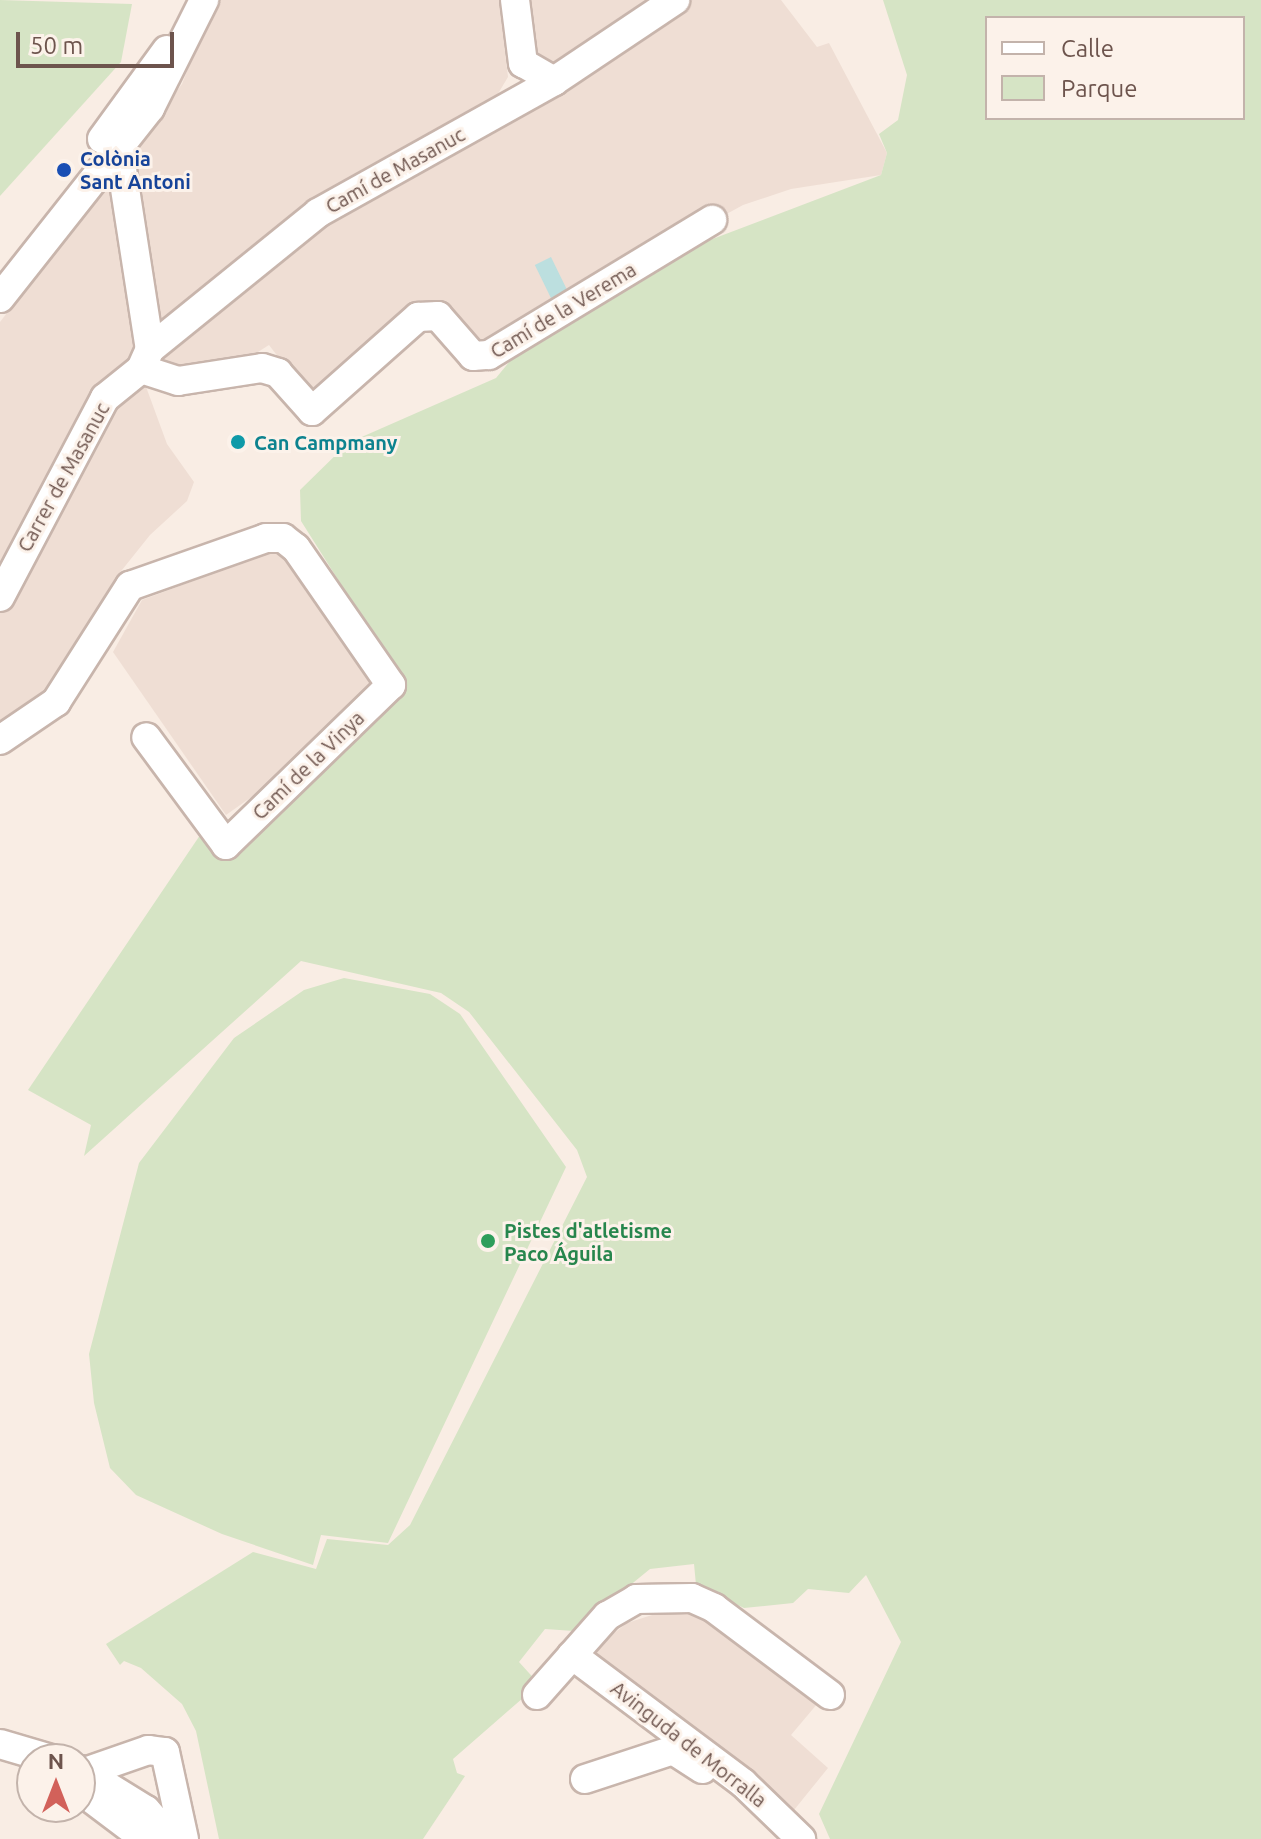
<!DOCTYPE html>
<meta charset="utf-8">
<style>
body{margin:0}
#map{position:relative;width:1261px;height:1839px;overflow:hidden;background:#f9ede4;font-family:Ubuntu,sans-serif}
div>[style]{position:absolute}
.residential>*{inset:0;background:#efded4}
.green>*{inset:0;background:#d6e4c5}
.water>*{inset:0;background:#bcdfdf;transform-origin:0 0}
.roads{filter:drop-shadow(2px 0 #c8b5ac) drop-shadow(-2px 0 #c8b5ac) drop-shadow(0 2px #c8b5ac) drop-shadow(0 -2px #c8b5ac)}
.minor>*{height:28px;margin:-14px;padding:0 14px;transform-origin:14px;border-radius:14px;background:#fff}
.dots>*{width:22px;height:22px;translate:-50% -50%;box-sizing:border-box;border:4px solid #fcf2ea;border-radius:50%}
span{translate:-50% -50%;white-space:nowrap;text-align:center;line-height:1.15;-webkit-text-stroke:6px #fcf2ea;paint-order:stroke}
.transit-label{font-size:20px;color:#164399;font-weight:700}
.left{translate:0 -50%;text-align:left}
.street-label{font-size:20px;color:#6d544d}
.culture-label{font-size:20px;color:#0d838f;font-weight:700}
.leisure-label{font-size:20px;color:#27864d;font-weight:700}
.legend{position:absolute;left:985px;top:16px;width:260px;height:104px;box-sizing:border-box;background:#fcf2ea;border:2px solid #c3b3ab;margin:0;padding:10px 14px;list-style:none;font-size:24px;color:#6d544d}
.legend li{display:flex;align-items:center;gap:16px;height:40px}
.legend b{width:40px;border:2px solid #c3b3ab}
.north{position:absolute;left:16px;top:1743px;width:80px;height:80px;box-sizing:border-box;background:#fcf2ea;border:2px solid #c3b3ab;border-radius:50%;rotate:0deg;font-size:22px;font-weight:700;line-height:32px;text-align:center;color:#6d544d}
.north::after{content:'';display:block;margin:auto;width:28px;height:36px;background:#d2615a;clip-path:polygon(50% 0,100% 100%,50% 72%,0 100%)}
.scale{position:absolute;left:16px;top:32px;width:158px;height:36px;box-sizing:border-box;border:4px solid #6d544d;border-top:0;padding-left:10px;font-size:24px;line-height:28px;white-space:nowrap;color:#6d544d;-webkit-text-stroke:6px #fcf2ea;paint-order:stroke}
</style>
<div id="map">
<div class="residential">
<div style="clip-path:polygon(215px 0,499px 0,508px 77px,493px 102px,163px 324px,155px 320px,132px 152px,182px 84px)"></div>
<div style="clip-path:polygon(521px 0,657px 0,552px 66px,538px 67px)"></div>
<div style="clip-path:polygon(692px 0,781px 0,817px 47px,829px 43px,887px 153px,881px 175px,791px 189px,743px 205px,482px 348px,447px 313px,309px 397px,269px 345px,245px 360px,171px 374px,155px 363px,320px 224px)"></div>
<div style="clip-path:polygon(109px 181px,116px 182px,142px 341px,0 580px,0 322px)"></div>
<div style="clip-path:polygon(145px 384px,167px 444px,194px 482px,187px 501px,150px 535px,118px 575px,47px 690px,0 729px,0 611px,83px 458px,92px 454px,121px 393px)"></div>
<div style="clip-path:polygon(279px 549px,387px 701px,226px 815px,113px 652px,142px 600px)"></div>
<div style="clip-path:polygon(671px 1609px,709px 1618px,823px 1697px,791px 1735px,828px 1768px,794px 1810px,585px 1656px,627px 1623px)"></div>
</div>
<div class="green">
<div style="clip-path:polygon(0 0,132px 4px,121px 62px,0 196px)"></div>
<div style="clip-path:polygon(evenodd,883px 0,1261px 0,1261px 1839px,830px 1839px,819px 1814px,901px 1642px,866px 1575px,849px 1593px,808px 1589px,793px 1603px,744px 1608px,696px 1585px,694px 1564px,650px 1569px,574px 1631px,545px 1629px,519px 1662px,539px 1684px,453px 1759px,457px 1773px,465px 1776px,423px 1839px,219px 1839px,196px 1731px,182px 1704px,141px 1668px,124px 1661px,120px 1665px,106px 1644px,253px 1552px,316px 1569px,327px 1539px,388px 1545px,410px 1525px,587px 1177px,577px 1150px,469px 1012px,441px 993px,301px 961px,84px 1156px,91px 1125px,28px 1090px,217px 810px,226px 822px,395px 703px,365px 665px,383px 651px,301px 521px,300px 490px,348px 443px,496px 378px,515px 355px,702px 243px,881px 175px,887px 153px,879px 134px,898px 120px,907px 75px,883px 0,987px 18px,1243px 18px,1243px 118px,987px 118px,987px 18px)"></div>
<div style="clip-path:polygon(344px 978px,430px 994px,460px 1014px,566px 1167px,388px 1543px,321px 1535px,313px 1565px,222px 1534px,136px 1495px,110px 1468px,94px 1403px,89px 1354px,139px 1163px,234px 1038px,304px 990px)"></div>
</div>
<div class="water">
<div style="left:551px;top:257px;width:37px;height:18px;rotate:64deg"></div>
</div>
<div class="roads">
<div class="minor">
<div style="left:515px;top:0;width:64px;rotate:82.8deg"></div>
<div style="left:523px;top:63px;width:36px;rotate:30deg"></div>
<div style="left:117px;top:137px;width:215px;rotate:81.2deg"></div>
<div style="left:102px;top:139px;width:110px;rotate:-53.9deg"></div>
<div style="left:0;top:298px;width:242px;rotate:-51.7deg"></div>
<div style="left:150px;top:108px;width:121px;rotate:-63.4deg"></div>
<div style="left:141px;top:369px;width:39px;rotate:18deg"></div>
<div style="left:178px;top:381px;width:85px;rotate:-8.8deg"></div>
<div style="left:262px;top:368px;width:17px;rotate:17deg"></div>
<div style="left:278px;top:373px;width:51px;rotate:48.2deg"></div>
<div style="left:312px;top:411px;width:142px;rotate:-41.6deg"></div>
<div style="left:418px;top:317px;width:20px;rotate:-3deg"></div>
<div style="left:438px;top:316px;width:53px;rotate:48.8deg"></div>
<div style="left:473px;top:356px;width:16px;rotate:-4deg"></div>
<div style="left:489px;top:355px;width:261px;rotate:-31.2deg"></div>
<div style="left:0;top:597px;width:225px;rotate:-62.2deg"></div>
<div style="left:105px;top:398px;width:46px;rotate:-38.9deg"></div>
<div style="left:141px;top:369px;width:22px;rotate:-66deg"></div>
<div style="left:150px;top:349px;width:216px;rotate:-39deg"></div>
<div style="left:318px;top:213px;width:270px;rotate:-29.2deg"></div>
<div style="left:554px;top:81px;width:146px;rotate:-33.8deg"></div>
<div style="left:0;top:740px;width:68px;rotate:-34.2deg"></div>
<div style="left:56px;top:702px;width:138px;rotate:-57.5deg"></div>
<div style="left:130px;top:586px;width:144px;rotate:-19.4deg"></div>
<div style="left:266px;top:538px;width:17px"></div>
<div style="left:283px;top:538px;width:16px;rotate:38deg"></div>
<div style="left:296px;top:548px;width:167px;rotate:55.3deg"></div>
<div style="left:391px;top:685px;width:230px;rotate:135.9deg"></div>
<div style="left:226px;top:845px;width:134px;rotate:-126.5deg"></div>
<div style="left:572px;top:1655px;width:214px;rotate:36.8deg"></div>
<div style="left:743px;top:1783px;width:81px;rotate:44deg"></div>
<div style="left:537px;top:1695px;width:106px;rotate:-48.5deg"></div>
<div style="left:607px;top:1616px;width:34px;rotate:-30deg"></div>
<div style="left:636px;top:1599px;width:56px;rotate:-1deg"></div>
<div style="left:692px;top:1598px;width:24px;rotate:24deg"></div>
<div style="left:714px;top:1608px;width:145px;rotate:36.9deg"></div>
<div style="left:0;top:1744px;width:53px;rotate:16.4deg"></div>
<div style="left:81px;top:1770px;width:76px;rotate:31.6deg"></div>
<div style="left:146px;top:1810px;width:38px;rotate:49deg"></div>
<div style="left:85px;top:1772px;width:67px;rotate:-19.2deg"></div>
<div style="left:148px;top:1750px;width:17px;rotate:7deg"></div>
<div style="left:165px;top:1752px;width:89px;rotate:77.7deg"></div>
<div style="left:585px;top:1779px;width:93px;rotate:-18.2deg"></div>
<div style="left:673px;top:1750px;width:35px;rotate:33deg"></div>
<div style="left:80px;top:1790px;width:81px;rotate:37deg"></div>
</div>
</div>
<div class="dots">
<div style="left:64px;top:170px;background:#1a4fb4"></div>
<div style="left:238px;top:442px;background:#0f9aa8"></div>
<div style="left:488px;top:1241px;background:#2e9e5b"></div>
</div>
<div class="transit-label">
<span class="left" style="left:80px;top:170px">Colònia<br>Sant Antoni</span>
</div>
<div class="street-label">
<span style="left:395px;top:170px;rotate:-29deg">Camí de Masanuc</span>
<span style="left:563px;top:310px;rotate:-31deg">Camí de la Verema</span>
<span style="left:63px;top:477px;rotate:-61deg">Carrer de Masanuc</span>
<span style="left:308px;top:765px;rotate:-44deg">Camí de la Vinya</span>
<span style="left:689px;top:1744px;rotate:38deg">Avinguda de Morralla</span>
</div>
<div class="culture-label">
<span class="left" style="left:254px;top:442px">Can Campmany</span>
</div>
<div class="leisure-label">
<span class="left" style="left:504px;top:1242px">Pistes d'atletisme<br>Paco Águila</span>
</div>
<ul class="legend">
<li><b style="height:10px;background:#fff"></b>Calle</li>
<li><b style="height:22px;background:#d6e4c5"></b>Parque</li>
</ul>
<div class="north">N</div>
<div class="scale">50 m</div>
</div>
